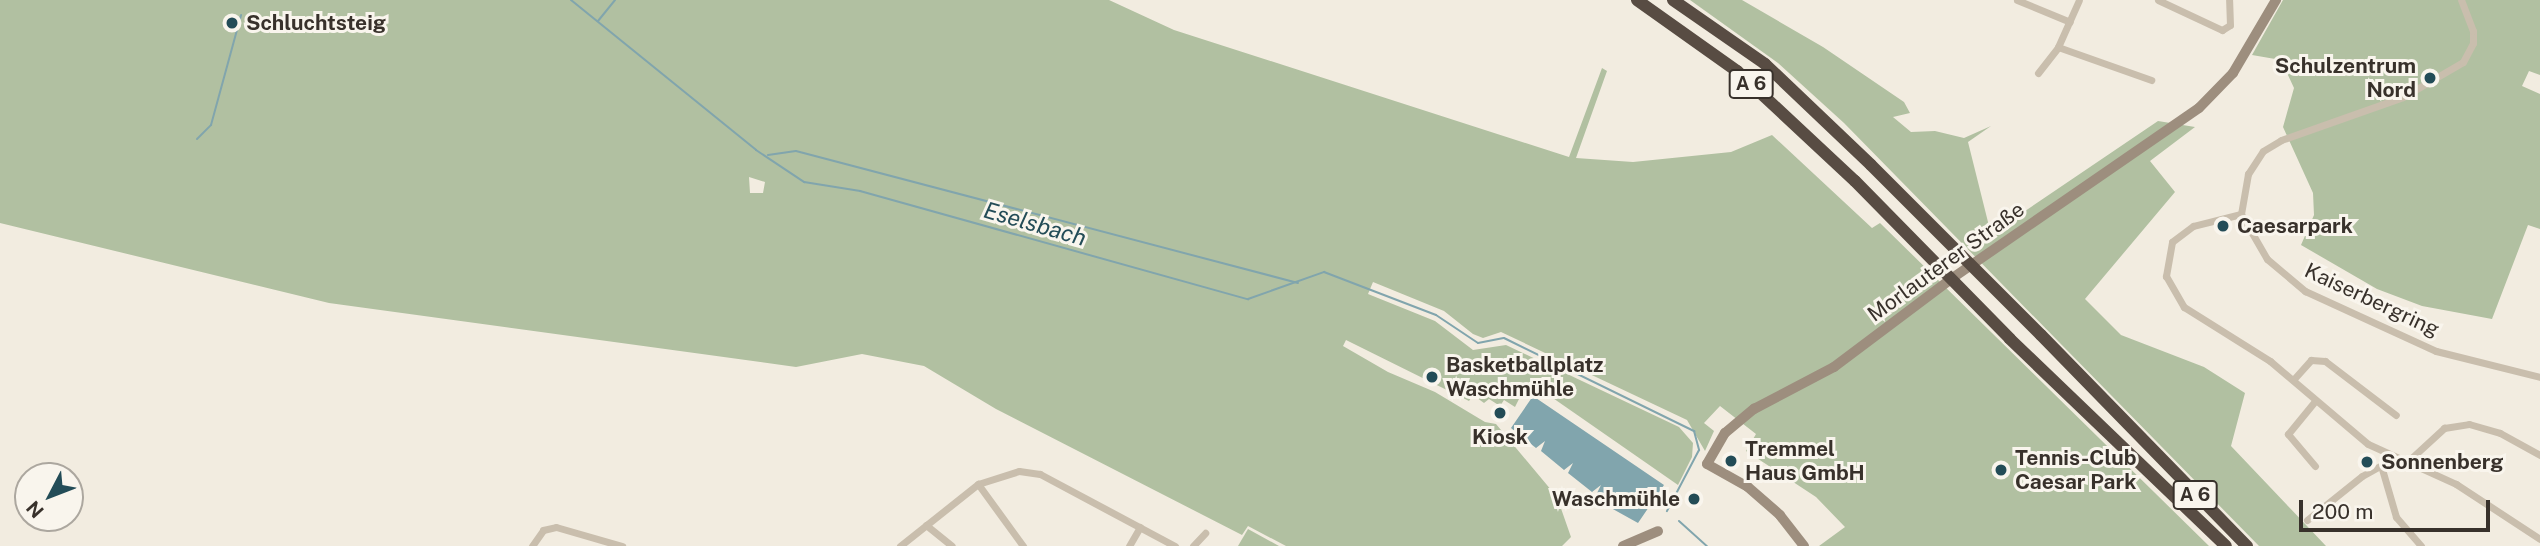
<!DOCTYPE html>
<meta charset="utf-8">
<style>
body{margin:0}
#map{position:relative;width:2540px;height:546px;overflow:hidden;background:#f2ece0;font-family:"Public Sans",sans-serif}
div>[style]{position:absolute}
.green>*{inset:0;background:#b1c0a1}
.water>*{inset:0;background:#81a5ad}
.stream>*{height:2px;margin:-1px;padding:0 1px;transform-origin:1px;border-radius:1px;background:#81a5ad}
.street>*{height:7px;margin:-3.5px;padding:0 3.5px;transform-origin:3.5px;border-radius:3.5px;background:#c9bead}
.secondary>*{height:10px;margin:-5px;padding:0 5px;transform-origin:5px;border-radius:5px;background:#9d8e7e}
.highway>*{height:12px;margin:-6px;padding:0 6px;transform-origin:6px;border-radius:6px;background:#584c43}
.highway-bridge>*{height:12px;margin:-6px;padding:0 6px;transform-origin:6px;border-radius:6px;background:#584c43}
.dots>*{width:19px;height:19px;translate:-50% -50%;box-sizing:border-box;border:4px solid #f9f5ed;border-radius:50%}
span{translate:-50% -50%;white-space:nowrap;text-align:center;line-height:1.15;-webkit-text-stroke:6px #f9f5ed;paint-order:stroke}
.shield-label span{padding:2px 5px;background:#f9f5ed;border:2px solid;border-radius:5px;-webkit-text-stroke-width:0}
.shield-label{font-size:19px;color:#38312b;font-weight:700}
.poi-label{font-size:21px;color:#38312b;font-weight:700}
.left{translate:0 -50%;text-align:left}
.right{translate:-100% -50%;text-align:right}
.street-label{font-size:21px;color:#38312b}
.water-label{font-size:23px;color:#234c57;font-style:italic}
.north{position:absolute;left:14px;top:462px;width:70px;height:70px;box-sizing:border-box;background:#f9f5ed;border:2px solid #aca79f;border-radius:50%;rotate:228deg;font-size:19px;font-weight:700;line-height:28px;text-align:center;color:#38312b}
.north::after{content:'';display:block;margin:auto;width:24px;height:32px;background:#234c57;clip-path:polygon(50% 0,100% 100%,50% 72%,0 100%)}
.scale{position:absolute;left:2299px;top:500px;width:191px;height:32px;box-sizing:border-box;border:4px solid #38312b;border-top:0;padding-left:9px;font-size:21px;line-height:24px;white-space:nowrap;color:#38312b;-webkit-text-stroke:5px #f9f5ed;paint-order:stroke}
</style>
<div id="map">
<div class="green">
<div style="clip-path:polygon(evenodd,0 0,1109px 0,1174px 30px,1569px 157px,1602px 68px,1607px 71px,1576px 158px,1633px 162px,1731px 152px,1772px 135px,1872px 228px,1880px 223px,2209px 546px,1819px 546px,1845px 527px,1816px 497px,1746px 451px,1756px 434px,1720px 406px,1704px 423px,1714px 431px,1705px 451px,1687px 420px,1501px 332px,1483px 338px,1473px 334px,1444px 311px,1373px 282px,1368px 294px,1435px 321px,1473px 350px,1506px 345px,1679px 427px,1693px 443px,1692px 457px,1678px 485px,1537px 387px,1524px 389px,1515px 407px,1504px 400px,1500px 406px,1489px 399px,1484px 403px,1473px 395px,1469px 401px,1346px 340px,1343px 346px,1388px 372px,1435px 392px,1485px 422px,1496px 424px,1557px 497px,1571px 537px,1562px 546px,1286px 546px,1248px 526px,1242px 535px,996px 409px,924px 366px,862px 354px,796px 367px,329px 303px,0 223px,0 0,749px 177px,765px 182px,763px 193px,750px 193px,749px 177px)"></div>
<div style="clip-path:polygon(1690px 0,1742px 0,1823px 47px,1904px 102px,1910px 113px,1893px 117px,1911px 132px,1935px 131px,1964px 138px,1991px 126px,1968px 142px,1991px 234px,2158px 121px,2195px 127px,2150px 161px,2175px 192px,2085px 299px,2121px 335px,2204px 367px,2245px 393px,2231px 446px,2326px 546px,2259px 546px,1844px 123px,1778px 63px)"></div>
<div style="clip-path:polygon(2283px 0,2540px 0,2540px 75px,2529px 71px,2522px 86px,2540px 94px,2540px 229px,2528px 225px,2492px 319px,2422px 306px,2377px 289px,2301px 245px,2314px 215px,2313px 193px,2283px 127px,2294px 88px,2281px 60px,2252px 55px)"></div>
<div style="clip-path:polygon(1248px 529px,1279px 546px,1238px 546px)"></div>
</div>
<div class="water">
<div style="clip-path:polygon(1533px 396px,1664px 485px,1638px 523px,1602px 503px,1596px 495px,1601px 485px,1592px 492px,1568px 473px,1573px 463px,1564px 470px,1541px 451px,1545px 441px,1536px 448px,1511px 428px)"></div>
</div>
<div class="stream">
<div style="left:571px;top:0;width:238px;rotate:39deg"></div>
<div style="left:756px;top:150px;width:58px;rotate:33.7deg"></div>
<div style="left:804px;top:182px;width:57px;rotate:9.1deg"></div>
<div style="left:860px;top:191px;width:403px;rotate:15.6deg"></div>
<div style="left:1248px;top:299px;width:81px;rotate:-19.6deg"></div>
<div style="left:1324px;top:272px;width:120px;rotate:21deg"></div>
<div style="left:1436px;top:315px;width:50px;rotate:33.7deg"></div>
<div style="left:1478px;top:343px;width:26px;rotate:-11deg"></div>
<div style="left:1504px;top:338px;width:212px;rotate:26.1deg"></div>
<div style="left:1694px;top:431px;width:20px;rotate:75deg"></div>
<div style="left:1699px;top:450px;width:69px;rotate:117.7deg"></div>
<div style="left:598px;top:21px;width:27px;rotate:-51deg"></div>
<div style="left:197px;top:139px;width:20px;rotate:-45deg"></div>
<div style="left:211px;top:125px;width:114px;rotate:-74.7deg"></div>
<div style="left:768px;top:155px;width:28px;rotate:-8deg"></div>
<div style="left:796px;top:151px;width:519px;rotate:14.73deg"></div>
<div style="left:1679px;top:521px;width:38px;rotate:42deg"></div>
</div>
<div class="street">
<div style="left:2017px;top:0;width:57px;rotate:22.5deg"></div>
<div style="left:2158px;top:0;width:71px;rotate:25.1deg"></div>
<div style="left:2222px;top:30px;width:9px;rotate:-32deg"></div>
<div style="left:2230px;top:25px;width:25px;rotate:-92deg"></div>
<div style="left:2058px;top:47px;width:99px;rotate:19.5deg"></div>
<div style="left:2038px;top:73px;width:33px;rotate:-52deg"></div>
<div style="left:2058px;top:47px;width:51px;rotate:-65.9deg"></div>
<div style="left:2241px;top:214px;width:49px;rotate:166deg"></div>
<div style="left:2193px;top:226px;width:26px;rotate:143deg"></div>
<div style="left:2172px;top:242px;width:35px;rotate:100deg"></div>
<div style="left:2166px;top:276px;width:36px;rotate:60deg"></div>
<div style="left:2184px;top:307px;width:102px;rotate:32.1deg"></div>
<div style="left:2270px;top:361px;width:128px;rotate:40.3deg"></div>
<div style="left:2368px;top:444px;width:97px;rotate:24.4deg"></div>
<div style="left:2456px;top:484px;width:100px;rotate:33.2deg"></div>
<div style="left:2241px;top:214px;width:41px;rotate:-80.1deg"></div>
<div style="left:2248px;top:174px;width:27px;rotate:-57deg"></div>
<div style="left:2263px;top:151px;width:21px;rotate:-31deg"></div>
<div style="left:2281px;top:140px;width:129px;rotate:-19.4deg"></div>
<div style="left:2403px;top:97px;width:69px;rotate:-30.3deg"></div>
<div style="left:2463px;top:62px;width:21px;rotate:-62deg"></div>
<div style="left:2473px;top:43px;width:12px;rotate:-90deg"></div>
<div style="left:2473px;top:31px;width:33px;rotate:-111deg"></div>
<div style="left:2241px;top:214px;width:52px;rotate:60deg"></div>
<div style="left:2267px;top:259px;width:50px;rotate:40.1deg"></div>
<div style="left:2305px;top:291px;width:144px;rotate:24.6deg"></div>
<div style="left:2436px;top:351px;width:107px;rotate:14deg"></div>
<div style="left:2293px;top:380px;width:27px;rotate:-48deg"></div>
<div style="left:2311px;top:360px;width:14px;rotate:4deg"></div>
<div style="left:2325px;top:361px;width:89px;rotate:37.3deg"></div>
<div style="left:2406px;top:463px;width:52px;rotate:-42.6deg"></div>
<div style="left:2444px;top:428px;width:25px;rotate:-9deg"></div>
<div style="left:2469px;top:424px;width:32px;rotate:16deg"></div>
<div style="left:2500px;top:433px;width:46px;rotate:28.8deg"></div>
<div style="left:2315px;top:466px;width:42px;rotate:-130.2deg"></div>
<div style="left:2288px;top:434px;width:43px;rotate:-50.7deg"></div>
<div style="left:2382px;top:469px;width:50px;rotate:73.7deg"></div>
<div style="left:2396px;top:517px;width:38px;rotate:49deg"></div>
<div style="left:978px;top:484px;width:77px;rotate:54deg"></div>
<div style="left:2307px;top:520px;width:70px;rotate:-38.7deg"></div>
<div style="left:2362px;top:476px;width:37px;rotate:-29deg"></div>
<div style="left:926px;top:525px;width:33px;rotate:39deg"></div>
<div style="left:532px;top:546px;width:19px;rotate:-55deg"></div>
<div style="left:543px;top:530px;width:13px;rotate:-13deg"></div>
<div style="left:556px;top:527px;width:69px;rotate:16.1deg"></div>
<div style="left:900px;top:546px;width:100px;rotate:-38.5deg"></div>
<div style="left:978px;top:484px;width:43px;rotate:-17.6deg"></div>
<div style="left:1019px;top:471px;width:21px;rotate:8deg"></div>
<div style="left:1040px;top:474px;width:153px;rotate:28.1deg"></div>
<div style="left:1129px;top:546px;width:22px;rotate:-60deg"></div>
<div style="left:1193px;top:546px;width:18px;rotate:-47deg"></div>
</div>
<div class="secondary">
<div style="left:1623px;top:546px;width:38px;rotate:-23deg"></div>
<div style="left:1804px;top:546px;width:39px;rotate:-128deg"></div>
<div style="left:1780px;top:515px;width:43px;rotate:-138.8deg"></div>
<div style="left:1748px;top:487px;width:47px;rotate:-150.7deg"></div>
<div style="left:1707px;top:464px;width:36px;rotate:-60deg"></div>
<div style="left:1725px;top:433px;width:38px;rotate:-40deg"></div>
<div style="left:1754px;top:409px;width:90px;rotate:-27.7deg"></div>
<div style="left:1834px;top:367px;width:146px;rotate:-36.9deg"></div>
<div style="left:1951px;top:279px;width:301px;rotate:-34.6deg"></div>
<div style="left:2199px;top:108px;width:49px;rotate:-45.8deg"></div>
<div style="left:2233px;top:73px;width:85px;rotate:-59.5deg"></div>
</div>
<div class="highway">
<div style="left:1637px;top:0;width:123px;rotate:35.4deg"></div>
<div style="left:1737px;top:71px;width:161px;rotate:43deg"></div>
<div style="left:1673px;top:0;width:112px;rotate:34.8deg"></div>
<div style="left:1765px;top:64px;width:146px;rotate:43.6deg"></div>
<div style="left:2041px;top:335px;width:295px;rotate:45.7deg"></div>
<div style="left:2010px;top:339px;width:299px;rotate:43.8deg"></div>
</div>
<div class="highway-bridge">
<div style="left:1871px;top:165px;width:240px;rotate:45deg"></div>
<div style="left:1855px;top:181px;width:221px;rotate:45.5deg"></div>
</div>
<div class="dots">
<div style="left:232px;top:23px;background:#234c57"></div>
<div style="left:2430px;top:78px;background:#234c57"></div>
<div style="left:2223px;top:226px;background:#234c57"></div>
<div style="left:1432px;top:377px;background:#234c57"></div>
<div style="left:1500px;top:413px;background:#234c57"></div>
<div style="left:1731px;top:461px;background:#234c57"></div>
<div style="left:2367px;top:462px;background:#234c57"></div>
<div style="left:2001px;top:470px;background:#234c57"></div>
<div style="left:1694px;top:499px;background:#234c57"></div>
</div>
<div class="shield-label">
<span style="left:1751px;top:84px">A 6</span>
<span style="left:2195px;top:495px">A 6</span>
</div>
<div class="poi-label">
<span class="left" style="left:246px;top:23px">Schluchtsteig</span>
<span class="right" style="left:2416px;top:78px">Schulzentrum<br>Nord</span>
<span class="left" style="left:2237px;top:226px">Caesarpark</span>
<span class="left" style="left:1446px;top:377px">Basketballplatz<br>Waschmühle</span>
<span style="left:1500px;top:437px">Kiosk</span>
<span class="left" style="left:1745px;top:461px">Tremmel<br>Haus GmbH</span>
<span class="left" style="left:2015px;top:470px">Tennis-Club<br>Caesar Park</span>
<span class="left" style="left:2381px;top:462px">Sonnenberg</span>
<span class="right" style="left:1680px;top:499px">Waschmühle</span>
</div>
<div class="street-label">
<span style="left:1946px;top:262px;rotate:-36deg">Morlauterer Straße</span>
<span style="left:2372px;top:300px;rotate:25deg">Kaiserbergring</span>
</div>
<div class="water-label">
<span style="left:1035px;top:224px;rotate:16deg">Eselsbach</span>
</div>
<div class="north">N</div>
<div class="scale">200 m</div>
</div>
